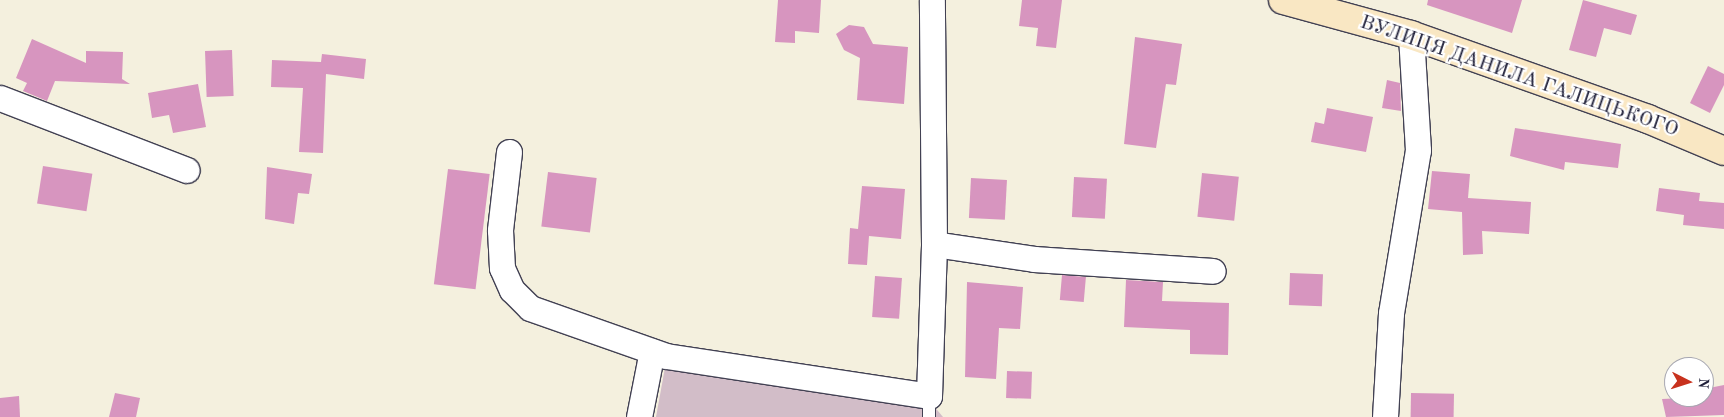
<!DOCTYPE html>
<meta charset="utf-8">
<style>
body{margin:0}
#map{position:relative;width:1724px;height:417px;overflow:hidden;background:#f4f0de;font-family:"Old Standard TT",serif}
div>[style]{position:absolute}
.industrial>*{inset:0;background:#d2bdc8}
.building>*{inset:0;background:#d795bf;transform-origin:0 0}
.roads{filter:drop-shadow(1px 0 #424153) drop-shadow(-1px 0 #424153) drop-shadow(0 1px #424153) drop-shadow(0 -1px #424153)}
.lane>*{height:12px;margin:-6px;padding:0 6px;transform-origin:6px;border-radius:6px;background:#fff}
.street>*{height:25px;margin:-12.5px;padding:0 12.5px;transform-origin:12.5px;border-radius:12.5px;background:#fff}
.secondary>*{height:28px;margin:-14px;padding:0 14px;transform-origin:14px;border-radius:14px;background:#f9e7c3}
span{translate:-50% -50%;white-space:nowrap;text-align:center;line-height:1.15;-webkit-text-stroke:4.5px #fff;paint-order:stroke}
.street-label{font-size:20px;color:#22223b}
.north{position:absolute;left:1664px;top:357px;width:50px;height:50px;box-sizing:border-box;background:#fff;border:1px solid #a7a7b1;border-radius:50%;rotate:95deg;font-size:14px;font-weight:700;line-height:20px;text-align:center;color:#22223b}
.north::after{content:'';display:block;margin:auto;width:18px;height:22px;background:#c8321e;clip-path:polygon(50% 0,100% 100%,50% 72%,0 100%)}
</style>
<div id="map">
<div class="industrial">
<div style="clip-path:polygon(666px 362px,928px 399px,943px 417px,656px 417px)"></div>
</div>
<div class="building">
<div style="clip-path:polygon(778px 0,821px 0,819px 33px,795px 31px,795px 43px,775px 42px)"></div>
<div style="clip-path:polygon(1022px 0,1062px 0,1056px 48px,1036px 46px,1038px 28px,1019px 26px)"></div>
<div style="clip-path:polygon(1428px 0,1522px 0,1512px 33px,1427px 5px)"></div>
<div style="clip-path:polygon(1583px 0,1637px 15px,1631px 35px,1604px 28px,1596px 57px,1569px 50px)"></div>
<div style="clip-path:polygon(849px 25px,864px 27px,873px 44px,908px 47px,904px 104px,857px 100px,860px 58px,844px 50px,836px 34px)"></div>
<div style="clip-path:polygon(1135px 37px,1182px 44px,1176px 85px,1166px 84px,1156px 148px,1124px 144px)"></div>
<div style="clip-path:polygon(32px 39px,86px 63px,86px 51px,123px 52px,122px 79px,130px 84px,55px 81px,47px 101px,23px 91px,27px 83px,16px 78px)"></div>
<div style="left:232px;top:50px;width:46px;height:27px;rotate:88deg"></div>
<div style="clip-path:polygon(322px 54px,366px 59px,364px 79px,326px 74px,323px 153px,299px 152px,303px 88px,271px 87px,272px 60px,321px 62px)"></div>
<div style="clip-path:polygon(1708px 66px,1724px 74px,1724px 85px,1710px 113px,1690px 103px)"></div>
<div style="clip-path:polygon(1387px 80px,1400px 83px,1401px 111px,1382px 108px)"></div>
<div style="clip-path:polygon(198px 84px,206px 127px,173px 133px,169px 115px,152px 118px,148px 93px)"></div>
<div style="clip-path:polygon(1327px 108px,1373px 117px,1366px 152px,1311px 142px,1315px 122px,1324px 124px)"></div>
<div style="clip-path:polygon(1515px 128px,1621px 144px,1618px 168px,1565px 162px,1564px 170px,1510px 156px)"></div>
<div style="left:43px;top:166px;width:50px;height:38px;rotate:9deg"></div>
<div style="clip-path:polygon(267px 167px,312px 174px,309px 194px,298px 193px,294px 224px,265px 219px)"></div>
<div style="left:448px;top:169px;width:42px;height:116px;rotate:7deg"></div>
<div style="clip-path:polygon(1432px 171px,1470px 174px,1468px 198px,1531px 202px,1529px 234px,1482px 231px,1483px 254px,1463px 255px,1462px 212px,1428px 209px)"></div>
<div style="left:548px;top:172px;width:49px;height:55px;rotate:7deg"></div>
<div style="left:1202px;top:173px;width:37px;height:44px;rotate:6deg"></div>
<div style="left:1074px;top:177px;width:33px;height:40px;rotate:3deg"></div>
<div style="left:971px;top:178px;width:36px;height:40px;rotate:3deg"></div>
<div style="clip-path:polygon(862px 186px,905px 189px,901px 239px,869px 236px,867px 265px,848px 264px,850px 228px,858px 229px)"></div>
<div style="clip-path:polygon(1659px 188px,1700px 193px,1699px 201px,1724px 203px,1724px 229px,1683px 225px,1684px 215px,1656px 211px)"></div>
<div style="left:1290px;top:273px;width:33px;height:32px;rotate:2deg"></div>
<div style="left:1062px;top:275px;width:24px;height:25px;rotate:5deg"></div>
<div style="left:875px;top:276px;width:27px;height:41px;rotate:4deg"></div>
<div style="clip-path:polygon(1126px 280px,1163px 282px,1162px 301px,1229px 303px,1228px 355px,1190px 354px,1190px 330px,1124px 327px)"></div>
<div style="clip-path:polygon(967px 282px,1023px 287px,1020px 329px,999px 328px,996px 379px,965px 377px)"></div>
<div style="left:1007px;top:371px;width:25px;height:27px;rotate:2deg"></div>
<div style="clip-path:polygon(1724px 385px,1724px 415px,1666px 417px,1662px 399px,1704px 397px,1704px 389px)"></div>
<div style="clip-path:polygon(115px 393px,140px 398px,136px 417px,109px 417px)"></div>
<div style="left:1411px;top:393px;width:43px;height:24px;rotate:1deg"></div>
<div style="clip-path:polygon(19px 396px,20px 417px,0 417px,0 398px)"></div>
</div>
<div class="roads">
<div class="lane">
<div style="left:929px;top:417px;width:21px;rotate:-90deg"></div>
</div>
<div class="street">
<div style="left:0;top:98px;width:200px;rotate:21.1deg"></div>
<div style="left:509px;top:152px;width:79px;rotate:96.6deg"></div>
<div style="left:500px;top:230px;width:38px;rotate:87deg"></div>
<div style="left:502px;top:268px;width:24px;rotate:66deg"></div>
<div style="left:512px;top:290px;width:25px;rotate:45deg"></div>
<div style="left:530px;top:308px;width:144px;rotate:19.4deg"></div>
<div style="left:666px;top:356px;width:266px;rotate:8.6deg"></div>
<div style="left:929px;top:396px;width:152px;rotate:-88.1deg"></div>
<div style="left:934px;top:244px;width:244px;rotate:-90.5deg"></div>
<div style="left:934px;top:244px;width:101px;rotate:8.5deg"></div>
<div style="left:1034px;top:259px;width:179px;rotate:3.8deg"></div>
<div style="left:639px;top:417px;width:67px;rotate:-78.9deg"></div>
<div style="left:1385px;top:417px;width:104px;rotate:-86.7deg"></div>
<div style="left:1391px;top:313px;width:165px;rotate:-80.6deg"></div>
<div style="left:1418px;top:150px;width:115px;rotate:-93.5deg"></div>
</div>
<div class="secondary">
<div style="left:1283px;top:0;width:133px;rotate:15.3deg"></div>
<div style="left:1411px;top:35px;width:251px;rotate:19.5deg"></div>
<div style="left:1648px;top:119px;width:82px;rotate:22.8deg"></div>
</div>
</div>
<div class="street-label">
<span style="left:1519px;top:77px;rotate:19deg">ВУЛИЦЯ ДАНИЛА ГАЛИЦЬКОГО</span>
</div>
<div class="north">N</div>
</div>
